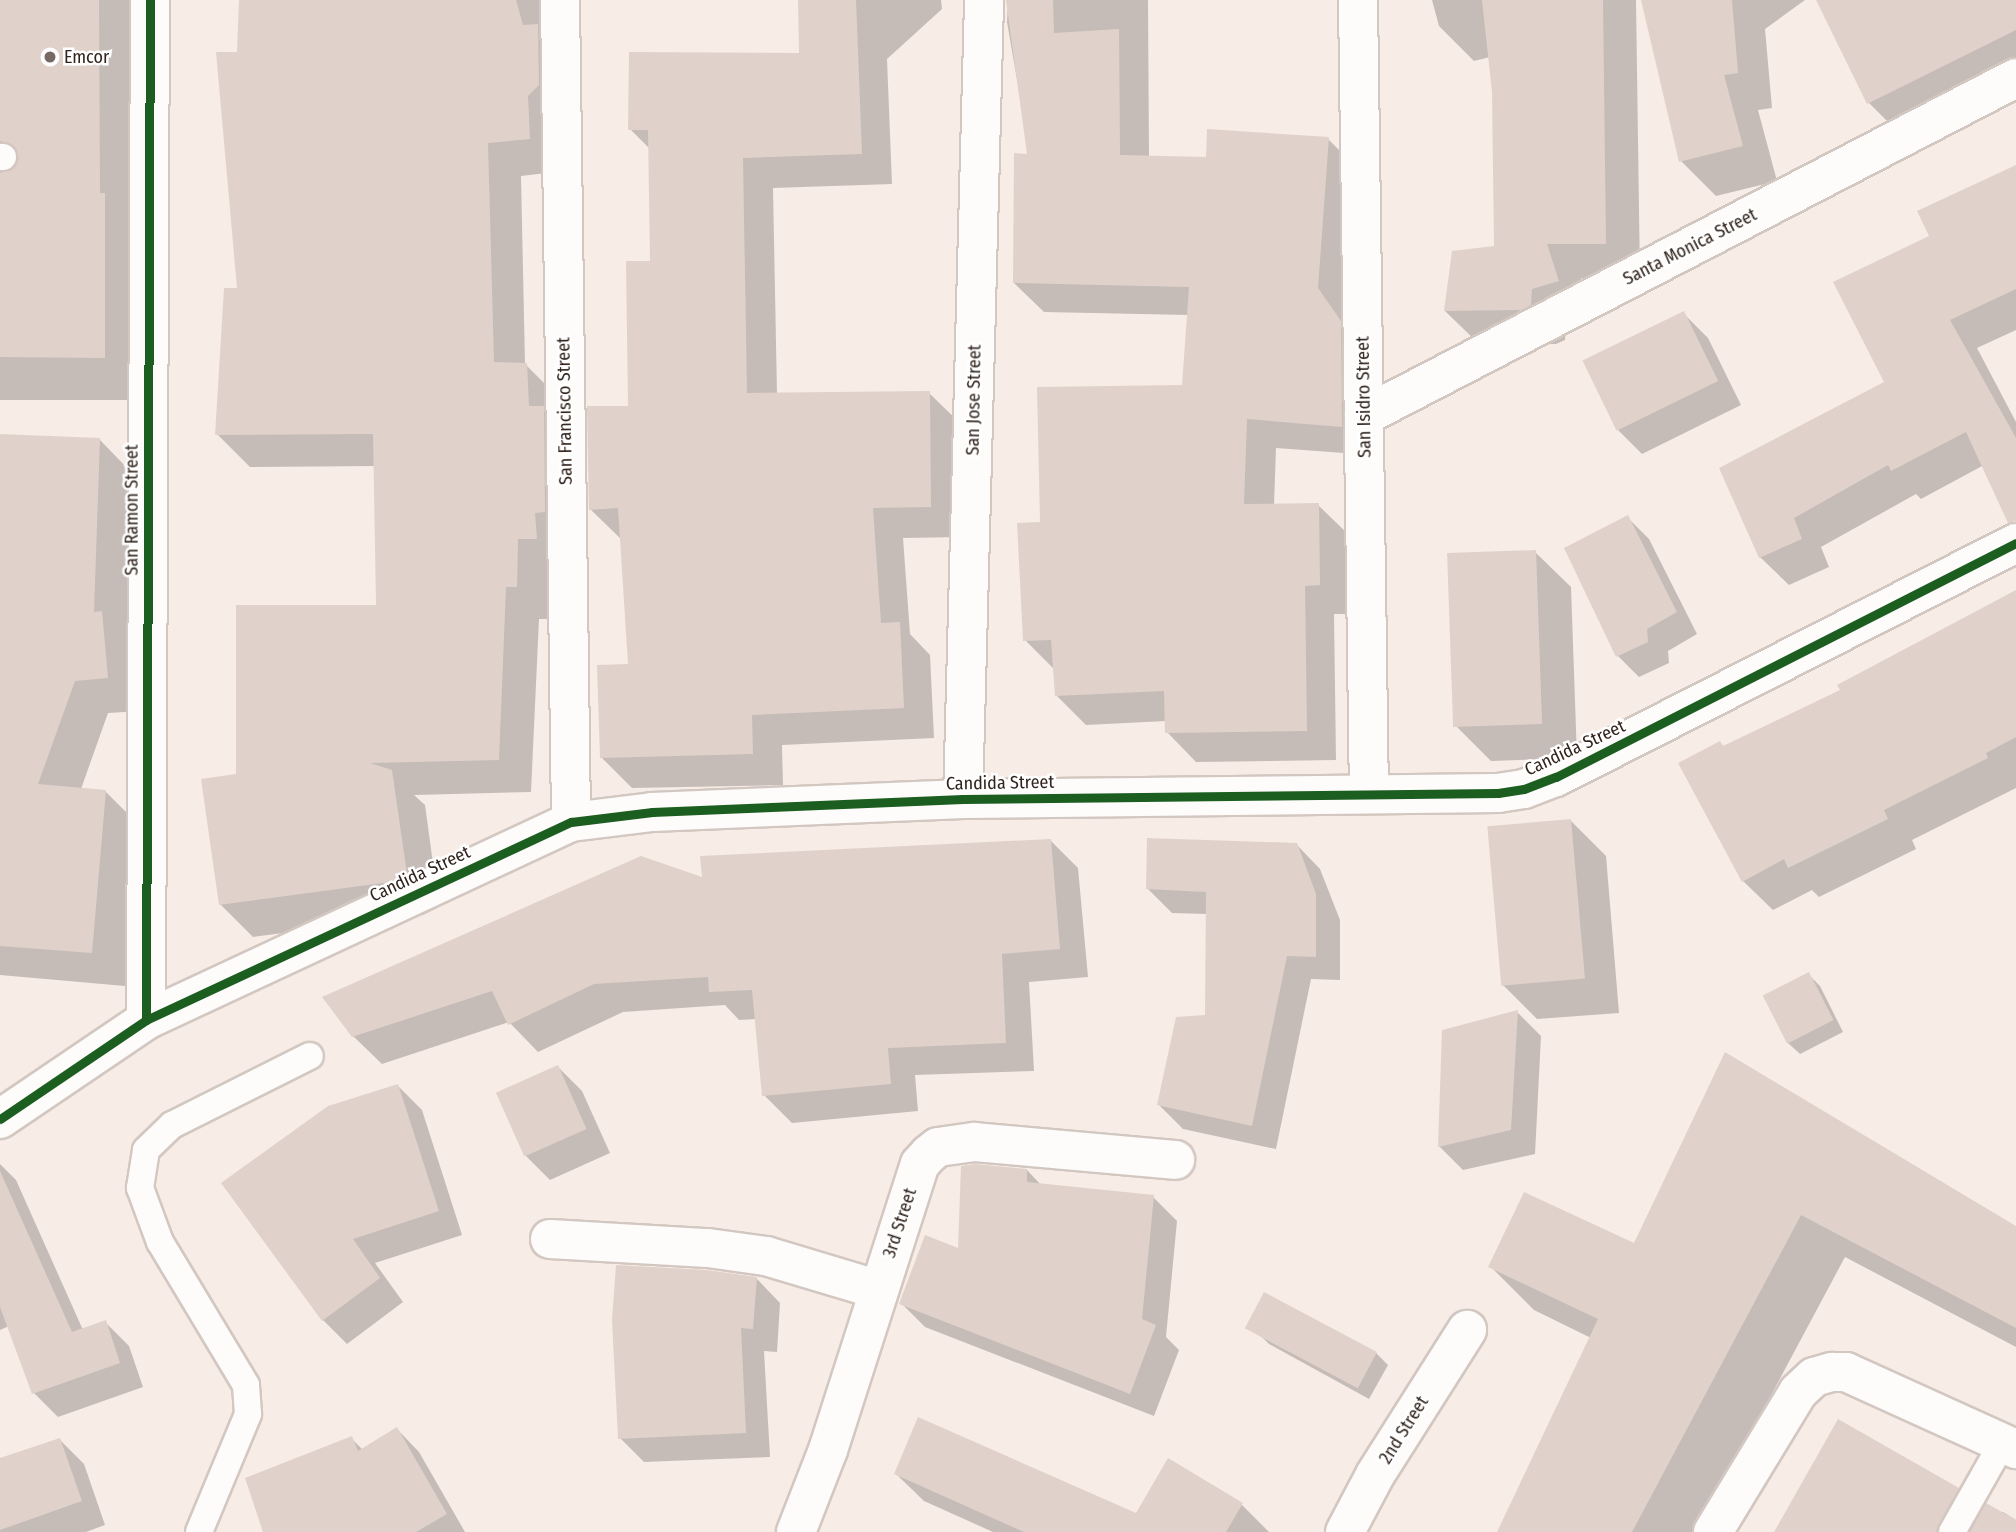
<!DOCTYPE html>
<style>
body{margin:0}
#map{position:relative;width:2016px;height:1532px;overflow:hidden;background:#f7ece6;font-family:"Fira Sans Condensed",sans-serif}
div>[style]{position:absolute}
.shadow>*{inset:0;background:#0003;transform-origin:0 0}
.building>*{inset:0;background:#e0d2ca;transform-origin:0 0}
.roads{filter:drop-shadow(2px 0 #d3c7c1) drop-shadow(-2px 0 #d3c7c1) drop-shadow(0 2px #d3c7c1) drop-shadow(0 -2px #d3c7c1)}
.service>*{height:26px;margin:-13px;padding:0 13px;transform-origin:13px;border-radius:13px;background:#fefcfb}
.minor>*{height:38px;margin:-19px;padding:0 19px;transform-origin:19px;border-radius:19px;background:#fefcfb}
.tertiary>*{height:38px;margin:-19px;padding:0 19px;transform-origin:19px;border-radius:19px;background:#fefcfb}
.cycleway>*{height:9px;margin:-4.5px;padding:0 4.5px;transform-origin:4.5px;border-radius:4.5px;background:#1b5e20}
.dots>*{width:19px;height:19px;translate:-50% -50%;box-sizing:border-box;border:4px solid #fff;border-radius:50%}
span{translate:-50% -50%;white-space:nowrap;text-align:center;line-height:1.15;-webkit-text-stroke:5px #fff;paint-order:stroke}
.poi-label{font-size:18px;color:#31241d}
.left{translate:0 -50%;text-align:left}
.street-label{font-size:18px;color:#31241d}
</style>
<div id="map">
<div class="shadow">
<div style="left:0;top:0;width:142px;height:400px"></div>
<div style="clip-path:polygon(241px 0,540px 0,550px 38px,563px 171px,521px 176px,525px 364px,559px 398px,549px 619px,539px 619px,531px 792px,414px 795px,425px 805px,439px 907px,423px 915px,253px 937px,220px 904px,238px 776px,378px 607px,376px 466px,250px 467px,217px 434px,239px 289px)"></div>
<div style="clip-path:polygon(799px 0,941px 0,942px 9px,887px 59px,892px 184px,773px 188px,777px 394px,929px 393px,960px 423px,961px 537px,903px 538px,910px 634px,930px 655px,934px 738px,782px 745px,783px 785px,632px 788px,601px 757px,630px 666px,622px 540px,590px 509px,630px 408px,652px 263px,650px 149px,630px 129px,800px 54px)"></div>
<div style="clip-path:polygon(1008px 0,1148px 0,1149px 157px,1207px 159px,1328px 139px,1358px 169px,1371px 455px,1276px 448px,1274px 505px,1318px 505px,1348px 534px,1349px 614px,1334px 614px,1336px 760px,1196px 762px,1167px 732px,1166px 721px,1086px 725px,1057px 696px,1055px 670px,1025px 640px,1041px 523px,1184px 387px,1189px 315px,1044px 312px,1014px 283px,1030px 155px,1007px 22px)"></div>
<div style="clip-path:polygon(1432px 0,1636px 0,1640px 278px,1581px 278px,1592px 316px,1566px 324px,1565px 340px,1556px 344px,1480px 345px,1445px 311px,1496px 247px,1494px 92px,1490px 57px,1474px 61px,1439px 26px)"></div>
<div style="clip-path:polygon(1643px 0,1805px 0,1765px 29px,1772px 108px,1758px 110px,1777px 181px,1716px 196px,1681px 161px)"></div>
<div style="clip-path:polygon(1818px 0,2016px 0,2016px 82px,1904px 138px,1869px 103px)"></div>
<div style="clip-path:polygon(2016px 167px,2016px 330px,1977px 348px,2016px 422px,2016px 519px,1984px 465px,1921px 499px,1916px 494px,1821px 547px,1829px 567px,1789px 585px,1760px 557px,1886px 383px,1931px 237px)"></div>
<div style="clip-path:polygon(1684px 314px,1708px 338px,1741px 405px,1642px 454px,1618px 430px)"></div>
<div style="clip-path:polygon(0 436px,100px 440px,133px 474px,127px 638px,135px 646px,141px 711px,108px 713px,81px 789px,105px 791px,139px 825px,125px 986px,0 975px)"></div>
<div style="clip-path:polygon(1627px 517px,1649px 539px,1697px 634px,1668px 651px,1669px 663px,1639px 677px,1618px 656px)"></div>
<div style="clip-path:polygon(1535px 552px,1571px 587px,1577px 758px,1491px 761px,1456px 726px)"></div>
<div style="clip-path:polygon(2016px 592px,2016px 788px,1912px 840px,1916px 849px,1819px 897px,1812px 890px,1773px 910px,1743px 881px,1720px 743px,1724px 747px,1842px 691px)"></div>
<div style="clip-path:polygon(1571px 821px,1606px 856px,1619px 1013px,1537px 1019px,1502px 984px)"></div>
<div style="clip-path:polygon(1050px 840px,1078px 868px,1088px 977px,1029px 982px,1034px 1071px,915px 1075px,918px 1111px,792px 1123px,764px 1095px,757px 1019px,739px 1020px,725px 1005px,623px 1012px,538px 1052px,509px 1022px,382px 1064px,353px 1036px,703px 880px)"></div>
<div style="clip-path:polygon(1296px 844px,1320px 869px,1340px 920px,1340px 980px,1311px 979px,1276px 1149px,1183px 1129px,1159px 1105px,1206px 1016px,1207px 914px,1172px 913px,1148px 889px)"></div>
<div style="clip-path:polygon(1808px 974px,1820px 986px,1843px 1032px,1800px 1054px,1788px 1043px)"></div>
<div style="clip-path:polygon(1517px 1012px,1541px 1036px,1535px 1154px,1463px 1170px,1439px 1146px)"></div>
<div style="clip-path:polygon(1726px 1055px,2016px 1228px,2016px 1347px,1845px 1257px,1698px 1532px,1499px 1532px,1591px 1338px,1534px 1310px,1491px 1267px,1635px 1245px)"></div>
<div style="clip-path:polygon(558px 1067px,582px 1091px,610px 1153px,550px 1180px,526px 1156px)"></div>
<div style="clip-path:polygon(398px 1086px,422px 1110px,462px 1235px,375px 1263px,403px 1302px,347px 1344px,323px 1320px)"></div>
<div style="clip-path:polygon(0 1164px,16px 1180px,83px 1330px,105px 1322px,129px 1346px,143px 1387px,58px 1417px,34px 1393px,9px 1326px,0 1330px)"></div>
<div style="clip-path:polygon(1027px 1170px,1041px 1185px,1153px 1197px,1177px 1221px,1166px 1337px,1179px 1350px,1154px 1416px,925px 1327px,901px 1303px,959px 1250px)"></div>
<div style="clip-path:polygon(756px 1278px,780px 1303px,777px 1352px,764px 1351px,770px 1457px,644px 1462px,620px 1438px)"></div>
<div style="clip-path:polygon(1257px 1332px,1376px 1353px,1388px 1365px,1369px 1399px,1269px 1344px)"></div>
<div style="clip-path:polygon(397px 1429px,419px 1452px,465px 1532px,265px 1532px,351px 1438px,363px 1450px)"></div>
<div style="clip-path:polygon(60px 1440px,84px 1464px,105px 1525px,86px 1532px,0 1532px,0 1460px)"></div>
<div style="clip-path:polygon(896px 1474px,1137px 1515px,1242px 1505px,1269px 1532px,993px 1532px,924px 1501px)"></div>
<div style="clip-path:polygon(1958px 1489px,1983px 1514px,2003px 1512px,2016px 1520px,2016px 1532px,1776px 1532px)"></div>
</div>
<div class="building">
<div style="clip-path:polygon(0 0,99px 0,100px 193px,105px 193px,105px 358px,0 357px,0 173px,11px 170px,19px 158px,11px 144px,0 141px)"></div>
<div style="clip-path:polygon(239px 0,516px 0,523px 25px,538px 24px,539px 85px,528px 96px,530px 139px,488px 143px,494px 362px,527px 363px,529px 406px,544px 406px,545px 512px,535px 513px,537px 539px,518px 539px,517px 587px,506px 587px,499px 760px,370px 763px,392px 770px,407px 874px,390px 882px,219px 905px,201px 779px,236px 774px,236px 605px,376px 605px,373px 434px,215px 435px,224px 288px,237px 288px,216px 52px,237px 52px)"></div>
<div style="clip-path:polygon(798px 0,856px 0,862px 154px,743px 158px,747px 393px,930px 391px,931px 507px,873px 508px,881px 623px,900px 622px,904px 708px,752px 715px,753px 754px,600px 758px,597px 665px,628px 664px,618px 508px,589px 510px,587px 406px,628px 406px,626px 261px,650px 261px,648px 130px,628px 130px,629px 52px,799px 53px)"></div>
<div style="clip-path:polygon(1006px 0,1053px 0,1054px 33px,1119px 29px,1120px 155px,1206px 157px,1207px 129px,1329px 137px,1318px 288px,1341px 321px,1342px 427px,1247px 419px,1244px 504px,1319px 503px,1320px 585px,1305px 586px,1307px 731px,1165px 733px,1164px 691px,1055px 696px,1051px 640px,1023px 641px,1017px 523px,1040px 522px,1037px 387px,1182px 385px,1189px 287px,1013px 283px,1014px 153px,1027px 154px)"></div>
<div style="clip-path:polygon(1482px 0,1603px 0,1606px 244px,1547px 244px,1559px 281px,1532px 289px,1531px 305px,1521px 310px,1444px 311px,1452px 251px,1494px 246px,1492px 92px)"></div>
<div style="clip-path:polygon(1641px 0,1732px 0,1738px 73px,1724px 75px,1743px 146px,1679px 162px)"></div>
<div style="clip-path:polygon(1816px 0,2016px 0,2016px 30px,1867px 104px)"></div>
<div style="clip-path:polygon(2016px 165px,2016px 289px,1950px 320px,2016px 438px,2016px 521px,2008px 523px,1966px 432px,1891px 471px,1888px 465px,1794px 518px,1802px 539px,1759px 558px,1719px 468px,1884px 382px,1833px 282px,1929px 236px,1917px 211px)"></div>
<div style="left:1684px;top:311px;width:78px;height:113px;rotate:64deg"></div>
<div style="clip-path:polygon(0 434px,100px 438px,94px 612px,102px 611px,108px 678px,75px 681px,38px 784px,106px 790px,92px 953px,0 946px)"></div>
<div style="clip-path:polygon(1628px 515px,1677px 612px,1647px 629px,1648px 642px,1616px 657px,1564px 548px)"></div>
<div style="left:1536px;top:550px;width:174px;height:89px;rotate:88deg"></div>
<div style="clip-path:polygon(2016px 590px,2016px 737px,1986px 753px,1988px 758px,1884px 810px,1888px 819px,1788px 868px,1784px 859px,1742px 882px,1678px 763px,1720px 741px,1723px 746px,1840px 690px,1837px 685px)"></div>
<div style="left:1571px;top:819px;width:160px;height:84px;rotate:85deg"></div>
<div style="clip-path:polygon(1147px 838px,1297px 843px,1316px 894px,1316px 957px,1287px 956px,1252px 1126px,1157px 1105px,1176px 1017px,1205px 1015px,1206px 892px,1146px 889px)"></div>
<div style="clip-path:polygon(1051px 839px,1060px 949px,1002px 954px,1006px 1043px,888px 1048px,891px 1084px,762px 1096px,752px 990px,709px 992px,708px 977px,594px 984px,508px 1025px,492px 991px,352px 1037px,322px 997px,641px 856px,702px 877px,700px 856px)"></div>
<div style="left:1809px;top:972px;width:54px;height:52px;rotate:63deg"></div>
<div style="clip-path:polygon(1518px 1010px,1511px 1130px,1438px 1147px,1442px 1030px)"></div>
<div style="clip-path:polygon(1725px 1052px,2016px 1226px,2016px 1328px,1801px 1215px,1632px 1532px,1497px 1532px,1598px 1319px,1488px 1267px,1524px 1192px,1634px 1243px)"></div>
<div style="left:558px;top:1065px;width:70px;height:68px;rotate:66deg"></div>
<div style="clip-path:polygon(398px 1084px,439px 1211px,353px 1239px,380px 1278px,322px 1321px,221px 1183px,328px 1106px)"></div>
<div style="clip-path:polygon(975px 1164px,1027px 1169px,1027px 1182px,1154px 1195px,1142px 1319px,1156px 1325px,1130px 1394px,899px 1304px,925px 1235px,958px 1248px,961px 1166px)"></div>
<div style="clip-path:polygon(0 1171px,72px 1332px,106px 1320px,120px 1363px,32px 1394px,0 1307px)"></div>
<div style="clip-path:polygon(616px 1265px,706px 1270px,757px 1277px,753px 1329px,741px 1328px,746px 1433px,618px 1439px,612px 1320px)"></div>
<div style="left:1264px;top:1292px;width:128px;height:41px;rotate:28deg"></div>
<div style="clip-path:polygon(918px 1417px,1136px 1513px,1168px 1458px,1243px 1503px,1226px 1532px,1024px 1532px,894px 1474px)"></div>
<div style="clip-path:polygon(1838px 1419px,1959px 1488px,1936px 1532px,1774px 1532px)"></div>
<div style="clip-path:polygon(397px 1427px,447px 1514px,416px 1532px,263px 1532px,245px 1478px,352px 1436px,358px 1451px)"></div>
<div style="clip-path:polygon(60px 1438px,82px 1501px,0 1530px,0 1458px)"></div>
<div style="clip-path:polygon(1986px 1503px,2016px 1520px,2016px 1532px,1970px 1532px)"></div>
</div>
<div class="roads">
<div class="service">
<div style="left:0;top:157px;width:3px"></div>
<div style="left:199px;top:1532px;width:128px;rotate:-67.4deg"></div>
<div style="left:248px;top:1414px;width:29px;rotate:-94deg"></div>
<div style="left:246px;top:1385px;width:167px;rotate:-121deg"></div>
<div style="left:160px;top:1242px;width:58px;rotate:-110.3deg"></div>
<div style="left:140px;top:1188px;width:38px;rotate:-81deg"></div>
<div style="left:146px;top:1150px;width:36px;rotate:-44deg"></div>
<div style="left:172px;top:1125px;width:154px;rotate:-26.6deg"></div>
<div style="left:1952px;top:1532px;width:103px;rotate:-60.5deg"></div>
</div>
<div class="minor">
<div style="left:560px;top:0;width:822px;rotate:89.23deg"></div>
<div style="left:1358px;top:0;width:794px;rotate:89.21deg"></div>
<div style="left:1364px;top:416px;width:734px;rotate:-27.4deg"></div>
<div style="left:963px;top:799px;width:799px;rotate:-88.49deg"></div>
<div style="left:146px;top:1020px;width:1020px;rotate:-89.78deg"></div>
<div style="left:0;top:1119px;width:176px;rotate:-34.1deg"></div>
<div style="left:146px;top:1020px;width:469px;rotate:-25deg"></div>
<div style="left:571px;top:822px;width:82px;rotate:-7deg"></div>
<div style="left:652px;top:812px;width:311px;rotate:-2.4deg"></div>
<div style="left:963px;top:799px;width:535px;rotate:-0.64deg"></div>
<div style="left:1498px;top:793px;width:26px;rotate:-9deg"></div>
<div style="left:1524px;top:789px;width:34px;rotate:-21deg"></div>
<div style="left:1556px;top:777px;width:516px;rotate:-26.96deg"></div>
<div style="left:550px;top:1239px;width:158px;rotate:3.3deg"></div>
<div style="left:708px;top:1248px;width:59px;rotate:7.9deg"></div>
<div style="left:766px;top:1256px;width:118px;rotate:16.7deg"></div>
<div style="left:796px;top:1532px;width:88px;rotate:-68.7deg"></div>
<div style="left:828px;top:1450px;width:300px;rotate:-72.2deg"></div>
<div style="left:920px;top:1164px;width:13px;rotate:-48deg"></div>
<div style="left:929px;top:1154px;width:11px;rotate:-38deg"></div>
<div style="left:938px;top:1147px;width:37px;rotate:-8deg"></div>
<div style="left:975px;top:1142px;width:201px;rotate:5.1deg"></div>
<div style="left:1345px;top:1532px;width:64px;rotate:-62.2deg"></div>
<div style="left:1375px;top:1475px;width:172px;rotate:-57.6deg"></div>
</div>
<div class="tertiary">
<div style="left:1713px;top:1532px;width:164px;rotate:-58.7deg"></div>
<div style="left:1798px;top:1392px;width:22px;rotate:-43deg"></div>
<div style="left:1814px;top:1377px;width:19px;rotate:-16deg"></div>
<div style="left:1832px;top:1372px;width:14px"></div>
<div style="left:1846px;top:1372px;width:187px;rotate:24.4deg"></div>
</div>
</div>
<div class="cycleway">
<div style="left:146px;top:1020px;width:1020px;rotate:-89.78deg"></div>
<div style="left:0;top:1119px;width:176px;rotate:-34.1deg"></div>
<div style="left:146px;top:1020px;width:469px;rotate:-25deg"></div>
<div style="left:571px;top:822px;width:82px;rotate:-7deg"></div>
<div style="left:652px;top:812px;width:311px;rotate:-2.4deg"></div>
<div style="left:963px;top:799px;width:535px;rotate:-0.64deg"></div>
<div style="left:1498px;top:793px;width:26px;rotate:-9deg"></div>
<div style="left:1524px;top:789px;width:34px;rotate:-21deg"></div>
<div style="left:1556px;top:777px;width:516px;rotate:-26.96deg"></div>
</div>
<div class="dots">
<div style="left:50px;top:57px;background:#766a63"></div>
</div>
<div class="poi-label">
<span class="left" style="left:64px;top:57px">Emcor</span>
</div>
<div class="street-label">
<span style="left:1690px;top:247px;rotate:-27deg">Santa Monica Street</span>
<span style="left:1364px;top:397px;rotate:-91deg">San Isidro Street</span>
<span style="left:974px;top:400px;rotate:-89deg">San Jose Street</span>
<span style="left:565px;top:411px;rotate:-91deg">San Francisco Street</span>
<span style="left:132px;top:510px;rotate:-90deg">San Ramon Street</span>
<span style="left:1575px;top:748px;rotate:-25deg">Candida Street</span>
<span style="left:1000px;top:783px;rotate:-1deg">Candida Street</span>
<span style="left:420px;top:874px;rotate:-25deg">Candida Street</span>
<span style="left:900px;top:1223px;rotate:-72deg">3rd Street</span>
<span style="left:1404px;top:1430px;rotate:-58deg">2nd Street</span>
</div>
</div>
